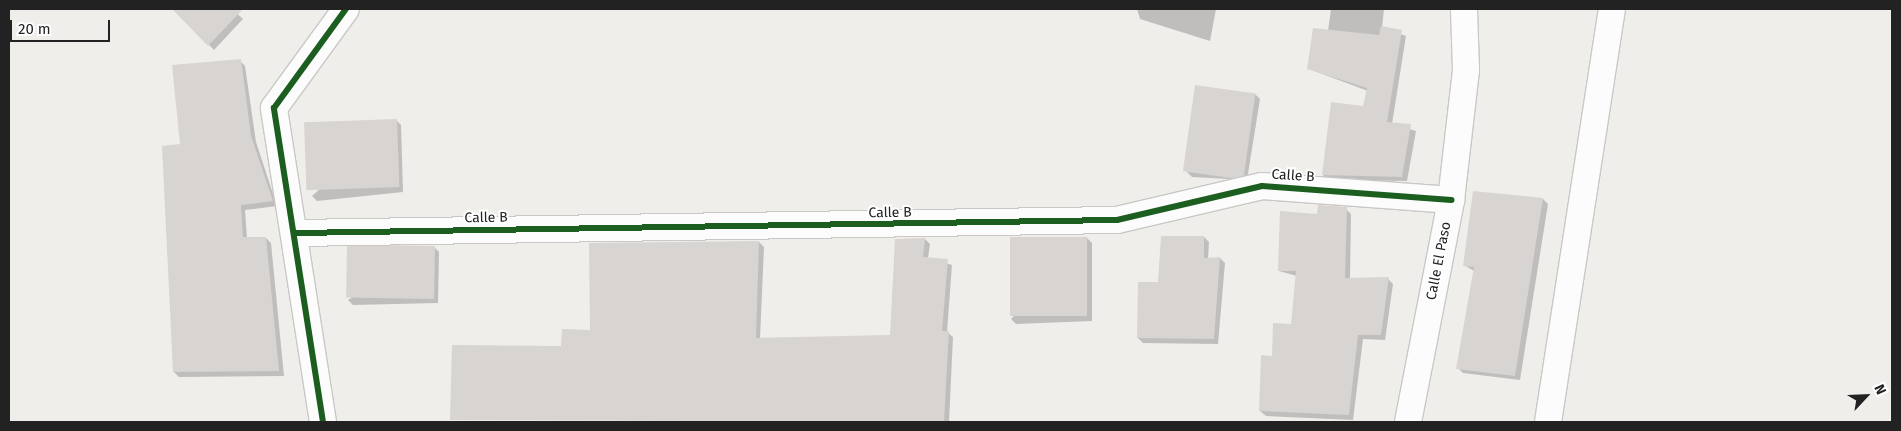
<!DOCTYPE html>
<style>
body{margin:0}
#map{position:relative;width:1901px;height:431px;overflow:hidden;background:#f0eeeb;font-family:"Fira Sans",sans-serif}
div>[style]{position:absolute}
.shadow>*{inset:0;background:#0003}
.building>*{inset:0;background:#d7d4d2;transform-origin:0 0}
.roads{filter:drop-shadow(1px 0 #c9c8c7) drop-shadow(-1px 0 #c9c8c7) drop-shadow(0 1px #c9c8c7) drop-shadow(0 -1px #c9c8c7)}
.street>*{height:26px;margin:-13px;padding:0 13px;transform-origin:13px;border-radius:13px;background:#fdfcfc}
.cycleway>*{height:6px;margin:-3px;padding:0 3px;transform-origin:3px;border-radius:3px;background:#1b5e20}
span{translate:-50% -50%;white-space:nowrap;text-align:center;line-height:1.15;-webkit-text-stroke:4px #fff;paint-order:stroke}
.street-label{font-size:14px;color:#222}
.frame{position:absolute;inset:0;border:10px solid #222;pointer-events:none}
.north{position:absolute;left:1841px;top:371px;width:50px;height:50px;-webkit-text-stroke:4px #fff;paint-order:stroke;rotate:65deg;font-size:14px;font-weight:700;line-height:20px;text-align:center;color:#222}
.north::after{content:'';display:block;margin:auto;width:18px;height:22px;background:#222;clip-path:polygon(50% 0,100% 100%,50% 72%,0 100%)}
.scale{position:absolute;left:10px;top:20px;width:100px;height:22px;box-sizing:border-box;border:2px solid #222;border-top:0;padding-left:6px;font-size:15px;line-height:18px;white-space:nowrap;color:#222;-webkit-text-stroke:4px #fff;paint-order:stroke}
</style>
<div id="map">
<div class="shadow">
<div style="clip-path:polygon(174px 9px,232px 9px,243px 19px,214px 50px)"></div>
<div style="clip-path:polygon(1137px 9px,1216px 9px,1210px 41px,1140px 19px)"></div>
<div style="clip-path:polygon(1331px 9px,1384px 9px,1382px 28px,1406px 36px,1392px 124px,1416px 131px,1407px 181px,1328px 180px,1323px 175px,1364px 108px,1368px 91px,1309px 69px,1328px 31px)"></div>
<div style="clip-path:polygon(240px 61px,245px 66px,256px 142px,277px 206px,245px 210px,247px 238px,266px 238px,271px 243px,284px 376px,179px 377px,174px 372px,182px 145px)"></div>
<div style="clip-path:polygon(1255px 94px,1260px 99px,1247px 180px,1192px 177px,1187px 172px)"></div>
<div style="clip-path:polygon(396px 120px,401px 125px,403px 192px,317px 201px,312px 196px)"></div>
<div style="clip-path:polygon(1543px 199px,1548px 204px,1520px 380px,1463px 373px,1458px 368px,1474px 271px,1464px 265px)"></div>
<div style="clip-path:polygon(1346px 209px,1351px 214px,1350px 279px,1388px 279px,1393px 284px,1385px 340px,1363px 339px,1353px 420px,1266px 416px,1260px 411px,1292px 325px,1297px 276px,1279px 271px,1319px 215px)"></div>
<div style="clip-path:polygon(1204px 237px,1209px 242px,1208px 259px,1220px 258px,1225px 263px,1218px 344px,1143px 343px,1138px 338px)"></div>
<div style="clip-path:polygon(1087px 238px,1092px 243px,1092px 321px,1016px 324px,1011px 319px)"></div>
<div style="clip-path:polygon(925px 239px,930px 244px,928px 258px,952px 265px,947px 332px,953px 337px,949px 422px,451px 419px,562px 348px,759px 242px,764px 247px,760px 339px,891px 336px)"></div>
<div style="clip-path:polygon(434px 247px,439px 252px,438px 303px,353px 305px,348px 300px)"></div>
</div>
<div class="building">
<div style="clip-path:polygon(172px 9px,243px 9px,208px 46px)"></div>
<div style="clip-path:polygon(1381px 26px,1402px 30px,1387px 122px,1411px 124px,1402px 177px,1322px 175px,1331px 102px,1363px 106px,1367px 88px,1307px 69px,1313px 28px,1379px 35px)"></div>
<div style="clip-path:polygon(241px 59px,251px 136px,273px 201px,241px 205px,243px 237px,266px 237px,279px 371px,173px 372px,162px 146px,180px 144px,172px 65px)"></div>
<div style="left:1195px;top:85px;width:61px;height:87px;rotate:8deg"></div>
<div style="left:397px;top:119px;width:68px;height:93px;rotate:88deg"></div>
<div style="clip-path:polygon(1473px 191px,1543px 198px,1515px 376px,1456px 369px,1474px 267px,1463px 266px)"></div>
<div style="clip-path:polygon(1318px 205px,1347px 207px,1345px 278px,1389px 277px,1381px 335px,1358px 335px,1349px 415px,1259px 411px,1261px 355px,1272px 356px,1273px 323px,1291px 324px,1296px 271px,1278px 271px,1280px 211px,1317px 214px)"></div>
<div style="clip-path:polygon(1161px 236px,1204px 236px,1204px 258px,1220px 257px,1214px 339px,1137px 338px,1138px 282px,1158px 282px)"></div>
<div style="left:1087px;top:237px;width:79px;height:77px;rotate:90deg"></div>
<div style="clip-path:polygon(925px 238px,923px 257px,948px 259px,942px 331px,949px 331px,944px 422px,450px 420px,452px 345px,561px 346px,562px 329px,590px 330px,589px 243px,759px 241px,756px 338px,890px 335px,895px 239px)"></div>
<div style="left:435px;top:246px;width:53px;height:88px;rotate:91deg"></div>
</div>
<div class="roads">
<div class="street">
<div style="left:296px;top:233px;width:821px;rotate:-0.91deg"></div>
<div style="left:1117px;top:220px;width:149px;rotate:-13.2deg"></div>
<div style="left:1262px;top:186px;width:190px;rotate:4.2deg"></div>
<div style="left:323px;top:422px;width:318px;rotate:-98.9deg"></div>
<div style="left:274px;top:108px;width:122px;rotate:-54deg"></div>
<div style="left:1408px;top:422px;width:226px;rotate:-79deg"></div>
<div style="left:1451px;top:200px;width:131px;rotate:-83.4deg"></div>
<div style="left:1466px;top:70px;width:61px;rotate:-91.9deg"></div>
<div style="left:1548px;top:422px;width:418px;rotate:-81.2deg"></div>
</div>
</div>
<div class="cycleway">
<div style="left:296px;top:233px;width:821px;rotate:-0.91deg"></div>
<div style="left:1117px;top:220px;width:149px;rotate:-13.2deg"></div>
<div style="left:1262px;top:186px;width:190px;rotate:4.2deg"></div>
<div style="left:323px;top:422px;width:318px;rotate:-98.9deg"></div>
<div style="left:274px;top:108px;width:122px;rotate:-54deg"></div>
</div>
<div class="street-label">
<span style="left:1293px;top:176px;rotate:4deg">Calle B</span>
<span style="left:890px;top:213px;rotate:-1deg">Calle B</span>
<span style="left:486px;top:218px;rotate:-1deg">Calle B</span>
<span style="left:1439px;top:261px;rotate:-79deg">Calle El Paso</span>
</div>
<div class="frame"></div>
<div class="north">N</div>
<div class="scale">20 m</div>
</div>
